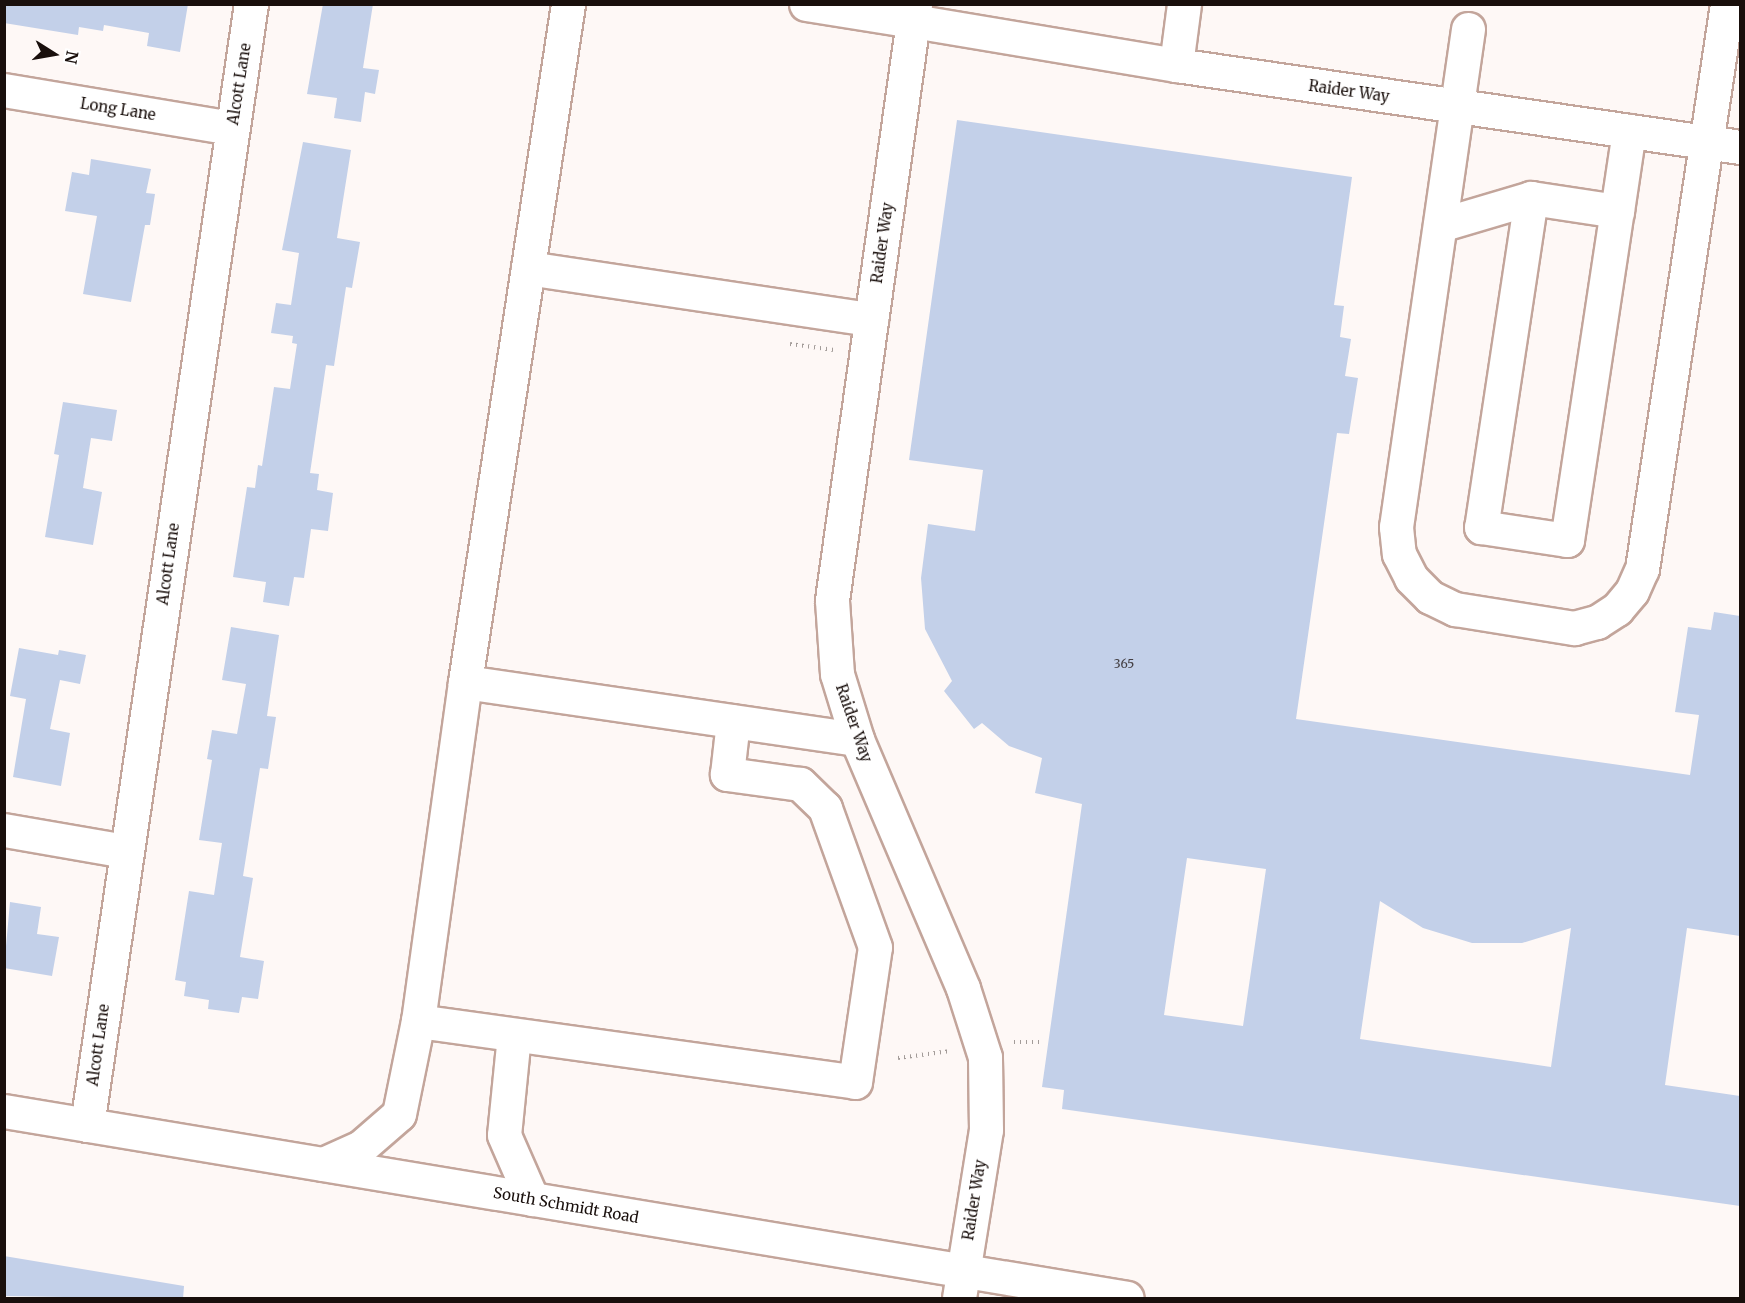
<!DOCTYPE html>
<style>
body{margin:0}
#map{position:relative;width:1745px;height:1303px;overflow:hidden;background:#fef8f6;font-family:Merriweather,serif}
div>[style]{position:absolute}
.building>*{inset:0;background:#c3d0e9}
.path>*{height:4px;margin-top:-2px;transform-origin:0;background:repeating-linear-gradient(90deg,#a39c99 0 1.5px,transparent 0 6px)}
.roads{filter:drop-shadow(2px 0 #c3a59b) drop-shadow(-2px 0 #c3a59b) drop-shadow(0 2px #c3a59b) drop-shadow(0 -2px #c3a59b)}
.minor>*{height:33px;margin:-16.5px;padding:0 16.5px;transform-origin:16.5px;border-radius:16.5px;background:#fff}
span{translate:-50% -50%;white-space:nowrap;text-align:center;line-height:1.15;-webkit-text-stroke:5px #fff;paint-order:stroke}
.number-label{font-size:12px;color:#443f43}
.number-label span{-webkit-text-stroke-width:0}
.street-label{font-size:15px;color:#190f0c}
.frame{position:absolute;inset:0;border:6px solid #190f0c;pointer-events:none}
.north{position:absolute;left:24px;top:24px;width:60px;height:60px;-webkit-text-stroke:4px #fff;paint-order:stroke;rotate:101deg;font-size:16px;font-weight:700;line-height:24px;text-align:center;color:#190f0c}
.north::after{content:'';display:block;margin:auto;width:21px;height:27px;background:#190f0c;clip-path:polygon(50% 0,100% 100%,50% 72%,0 100%)}
</style>
<div id="map">
<div class="building">
<div style="clip-path:polygon(4px 4px,188px 4px,180px 52px,147px 46px,149px 33px,104px 25px,103px 31px,79px 27px,78px 35px,4px 23px)"></div>
<div style="clip-path:polygon(323px 4px,373px 4px,363px 68px,379px 70px,375px 94px,365px 92px,361px 122px,334px 118px,337px 98px,307px 94px)"></div>
<div style="clip-path:polygon(evenodd,957px 120px,1352px 177px,1334px 305px,1344px 306px,1340px 337px,1351px 339px,1345px 376px,1358px 378px,1349px 434px,1337px 433px,1296px 719px,1690px 775px,1699px 715px,1675px 712px,1688px 627px,1711px 630px,1714px 612px,1740px 616px,1740px 936px,1687px 928px,1665px 1085px,1740px 1096px,1740px 1206px,1062px 1109px,1064px 1090px,1042px 1087px,1082px 804px,1035px 793px,1042px 758px,1009px 746px,982px 723px,974px 729px,944px 691px,952px 681px,925px 629px,921px 578px,928px 524px,975px 531px,983px 470px,909px 460px,957px 120px,1187px 858px,1266px 869px,1243px 1026px,1164px 1015px,1187px 858px,957px 120px,1380px 901px,1423px 928px,1472px 943px,1522px 943px,1571px 928px,1551px 1067px,1360px 1039px,1380px 901px)"></div>
<div style="clip-path:polygon(303px 142px,351px 150px,337px 238px,360px 242px,352px 288px,346px 287px,334px 366px,326px 365px,310px 473px,319px 474px,317px 490px,333px 493px,328px 531px,311px 529px,304px 578px,294px 577px,289px 606px,263px 602px,266px 582px,233px 577px,247px 487px,255px 488px,258px 465px,262px 466px,274px 387px,290px 389px,297px 344px,292px 343px,293px 336px,271px 333px,276px 303px,291px 305px,299px 253px,282px 250px)"></div>
<div style="clip-path:polygon(91px 159px,151px 169px,146px 193px,155px 194px,150px 225px,145px 225px,131px 302px,83px 294px,97px 216px,65px 211px,72px 172px,89px 175px)"></div>
<div style="clip-path:polygon(63px 402px,117px 410px,112px 441px,91px 438px,83px 488px,102px 492px,93px 545px,45px 537px,59px 455px,54px 454px)"></div>
<div style="clip-path:polygon(231px 627px,279px 635px,267px 716px,276px 717px,268px 769px,260px 768px,243px 876px,253px 878px,240px 957px,264px 961px,258px 999px,242px 997px,239px 1013px,208px 1009px,209px 1000px,184px 996px,186px 982px,175px 980px,189px 891px,214px 895px,222px 843px,199px 840px,212px 760px,207px 759px,212px 730px,237px 734px,246px 684px,222px 680px)"></div>
<div style="clip-path:polygon(19px 648px,58px 655px,59px 650px,86px 655px,80px 684px,60px 680px,50px 729px,70px 733px,61px 786px,13px 777px,26px 699px,10px 696px)"></div>
<div style="clip-path:polygon(10px 902px,41px 907px,37px 934px,59px 937px,52px 976px,4px 968px)"></div>
<div style="clip-path:polygon(4px 1256px,184px 1286px,183px 1299px,4px 1296px)"></div>
</div>
<div class="path">
<div style="left:790px;top:344px;width:45px;rotate:7.6deg"></div>
<div style="left:1014px;top:1042px;width:26px"></div>
<div style="left:898px;top:1058px;width:53px;rotate:-7.5deg"></div>
</div>
<div class="roads">
<div class="minor">
<div style="left:568px;top:4px;width:686px;rotate:98.64deg"></div>
<div style="left:465px;top:682px;width:396px;rotate:8.3deg"></div>
<div style="left:806px;top:4px;width:108px;rotate:9deg"></div>
<div style="left:913px;top:21px;width:17px;rotate:-83deg"></div>
<div style="left:1468px;top:29px;width:503px;rotate:98.23deg"></div>
<div style="left:1396px;top:527px;width:27px;rotate:84deg"></div>
<div style="left:1399px;top:554px;width:27px;rotate:63deg"></div>
<div style="left:1411px;top:578px;width:27px;rotate:45deg"></div>
<div style="left:1430px;top:597px;width:28px;rotate:26deg"></div>
<div style="left:1455px;top:609px;width:121px;rotate:9.1deg"></div>
<div style="left:1574px;top:628px;width:24px;rotate:-15deg"></div>
<div style="left:1597px;top:622px;width:24px;rotate:-33deg"></div>
<div style="left:1617px;top:609px;width:23px;rotate:-50deg"></div>
<div style="left:1632px;top:591px;width:24px;rotate:-66deg"></div>
<div style="left:1642px;top:569px;width:571px;rotate:-81.44deg"></div>
<div style="left:1176px;top:65px;width:62px;rotate:-82.5deg"></div>
<div style="left:4px;top:90px;width:231px;rotate:9.5deg"></div>
<div style="left:1617px;top:211px;width:87px;rotate:-171.4deg"></div>
<div style="left:1531px;top:198px;width:333px;rotate:98.6deg"></div>
<div style="left:1481px;top:527px;width:87px;rotate:8.6deg"></div>
<div style="left:1567px;top:540px;width:333px;rotate:-81.4deg"></div>
<div style="left:1617px;top:211px;width:81px;rotate:-81.5deg"></div>
<div style="left:1440px;top:225px;width:95px;rotate:-16.5deg"></div>
<div style="left:528px;top:268px;width:347px;rotate:8.5deg"></div>
<div style="left:4px;top:830px;width:124px;rotate:9.8deg"></div>
<div style="left:418px;top:1021px;width:441px;rotate:7.9deg"></div>
<div style="left:855px;top:1082px;width:136px;rotate:-81.6deg"></div>
<div style="left:875px;top:947px;width:148px;rotate:-109.8deg"></div>
<div style="left:825px;top:808px;width:35px;rotate:-136deg"></div>
<div style="left:800px;top:784px;width:74px;rotate:-172.2deg"></div>
<div style="left:727px;top:774px;width:53px;rotate:-83.5deg"></div>
<div style="left:514px;top:1035px;width:100px;rotate:95.7deg"></div>
<div style="left:504px;top:1135px;width:70px;rotate:66.4deg"></div>
<div style="left:4px;top:1111px;width:1138px;rotate:9.45deg"></div>
<div style="left:87px;top:1125px;width:1133px;rotate:-81.68deg"></div>
<div style="left:323px;top:1164px;width:42px;rotate:-24.1deg"></div>
<div style="left:361px;top:1147px;width:50px;rotate:-41deg"></div>
<div style="left:399px;top:1114px;width:95px;rotate:-78.5deg"></div>
<div style="left:418px;top:1021px;width:342px;rotate:-82.1deg"></div>
<div style="left:959px;top:1298px;width:170px;rotate:-80.9deg"></div>
<div style="left:986px;top:1130px;width:73px;rotate:-90.8deg"></div>
<div style="left:985px;top:1057px;width:72px;rotate:-107.7deg"></div>
<div style="left:963px;top:988px;width:271px;rotate:-113.1deg"></div>
<div style="left:857px;top:739px;width:68px;rotate:-107.1deg"></div>
<div style="left:837px;top:674px;width:74px;rotate:-93.9deg"></div>
<div style="left:832px;top:600px;width:585px;rotate:-82.04deg"></div>
<div style="left:913px;top:21px;width:267px;rotate:9.5deg"></div>
<div style="left:1176px;top:65px;width:570px;rotate:8.27deg"></div>
</div>
</div>
<div class="number-label">
<span style="left:1124px;top:664px">365</span>
</div>
<div class="street-label">
<span style="left:239px;top:84px;rotate:-81deg">Alcott Lane</span>
<span style="left:1349px;top:91px;rotate:8deg">Raider Way</span>
<span style="left:118px;top:109px;rotate:9deg">Long Lane</span>
<span style="left:882px;top:243px;rotate:-82deg">Raider Way</span>
<span style="left:168px;top:564px;rotate:-82deg">Alcott Lane</span>
<span style="left:854px;top:723px;rotate:71deg">Raider Way</span>
<span style="left:98px;top:1045px;rotate:-82deg">Alcott Lane</span>
<span style="left:974px;top:1200px;rotate:-81deg">Raider Way</span>
<span style="left:566px;top:1205px;rotate:10deg">South Schmidt Road</span>
</div>
<div class="frame"></div>
<div class="north">N</div>
</div>
